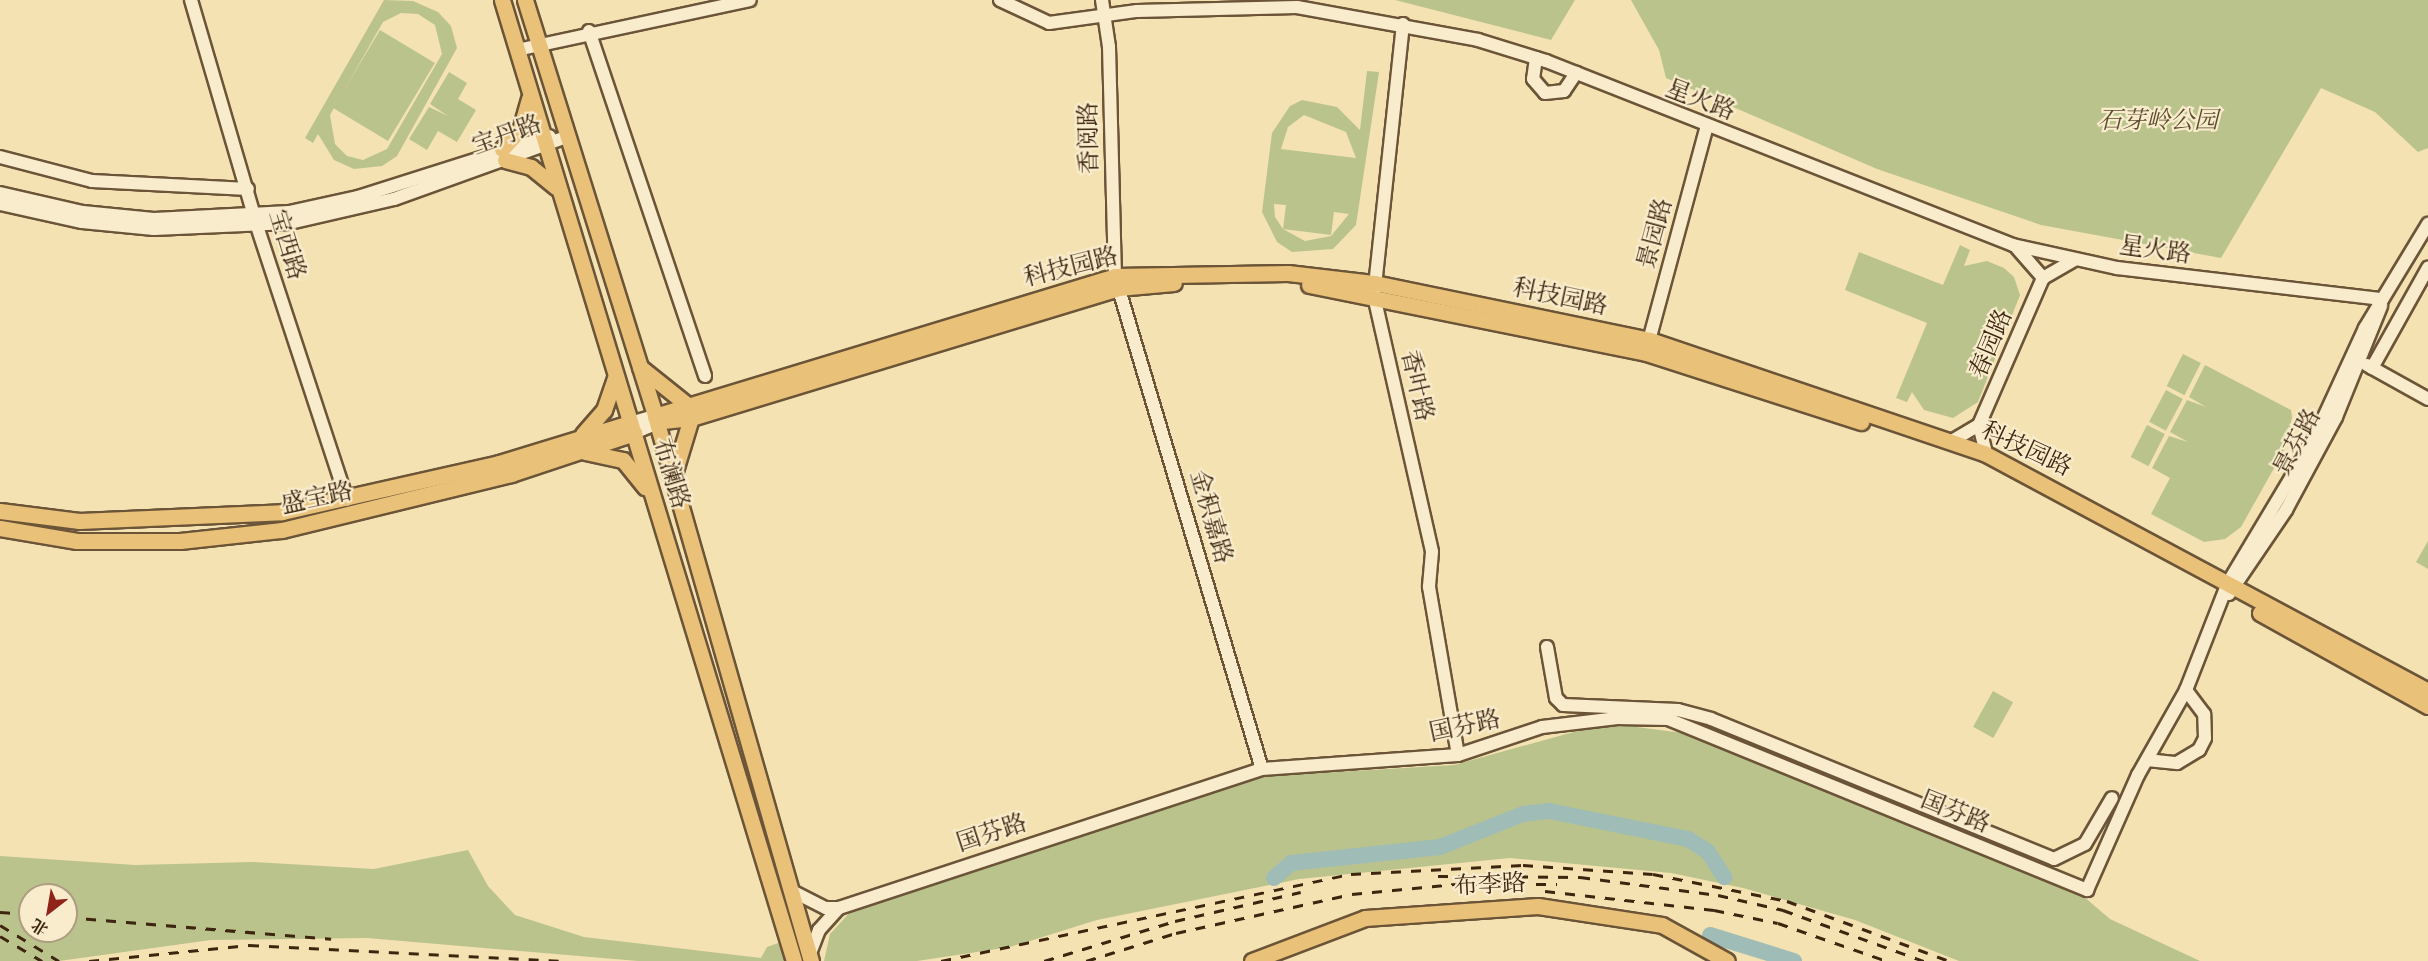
<!DOCTYPE html>
<meta charset="utf-8">
<style>
body{margin:0}
#map{position:relative;width:2428px;height:961px;overflow:hidden;background:#f4e2b2;font-family:"Libre Bodoni","Noto Serif SC",serif}
div>[style]{position:absolute}
.green>*{inset:0;background:#bbc38c;transform-origin:0 0}
.river>*{height:16px;margin:-8px;padding:0 8px;transform-origin:8px;border-radius:8px;background:#9fbcb6}
.roads{filter:drop-shadow(2px 0 #6b5438) drop-shadow(-2px 0 #6b5438) drop-shadow(0 2px #6b5438) drop-shadow(0 -2px #6b5438)}
.minor>*{height:12px;margin:-6px;padding:0 6px;transform-origin:6px;border-radius:6px;background:#f8eccd}
.major>*{height:15px;margin:-7.5px;padding:0 7.5px;transform-origin:7.5px;border-radius:7.5px;background:#eac179}
.rail>*{height:3px;margin-top:-1.5px;transform-origin:0;background:repeating-linear-gradient(90deg,#3d250f 0 10px,transparent 0 20px)}
span{translate:-50% -50%;white-space:nowrap;text-align:center;line-height:1.15;-webkit-text-stroke:4.5px #f8eccd;paint-order:stroke}
.street-label{font-size:24px;color:#3d250f}
.park-label{font-size:24px;color:#5c4c2e;font-style:italic}
.north{position:absolute;left:18px;top:883px;width:60px;height:60px;box-sizing:border-box;background:#f8eccd;border:2px solid #ad9c81;border-radius:50%;rotate:211deg;font-size:16px;font-weight:700;line-height:24px;text-align:center;color:#3d250f}
.north::after{content:'';display:block;margin:auto;width:21px;height:27px;background:#8f2418;clip-path:polygon(50% 0,100% 100%,50% 72%,0 100%)}
</style>
<div id="map">
<div class="green">
<div style="clip-path:polygon(evenodd,384px 0,413px 1px,438px 12px,451px 26px,457px 48px,397px 156px,382px 166px,354px 169px,334px 160px,318px 134px,313px 143px,305px 138px,384px 0,401px 13px,418px 14px,435px 25px,442px 54px,387px 149px,363px 160px,347px 156px,335px 144px,330px 115px,383px 22px,401px 13px)"></div>
<div style="clip-path:polygon(1395px 0,1575px 0,1551px 40px)"></div>
<div style="clip-path:polygon(1631px 0,2428px 0,2428px 148px,2418px 152px,2375px 112px,2321px 88px,2221px 258px,2041px 225px,1877px 169px,1666px 78px,1659px 50px)"></div>
<div style="left:380px;top:30px;width:64px;height:91px;rotate:31deg"></div>
<div style="clip-path:polygon(evenodd,1367px 71px,1379px 72px,1356px 225px,1333px 249px,1292px 252px,1277px 242px,1262px 212px,1272px 133px,1290px 106px,1302px 100px,1337px 107px,1360px 130px,1367px 71px,1304px 115px,1346px 132px,1356px 158px,1281px 149px,1288px 127px,1304px 115px,1367px 71px,1274px 204px,1286px 205px,1283px 229px,1275px 217px,1274px 204px,1367px 71px,1334px 212px,1349px 214px,1331px 236px,1331px 235px,1334px 212px,1367px 71px,1283px 229px,1331px 235px,1331px 236px,1305px 241px,1283px 229px)"></div>
<div style="clip-path:polygon(449px 72px,467px 83px,458px 99px,476px 110px,457px 142px,438px 131px,427px 150px,409px 139px,429px 107px,448px 116px,430px 104px)"></div>
<div style="clip-path:polygon(1960px 245px,1970px 250px,1964px 266px,1987px 261px,2004px 268px,2014px 277px,2020px 295px,1978px 402px,1953px 418px,1924px 410px,1912px 392px,1907px 402px,1896px 398px,1927px 323px,1845px 290px,1859px 252px,1943px 285px)"></div>
<div style="left:2183px;top:354px;width:20px;height:36px;rotate:27deg"></div>
<div style="clip-path:polygon(2205px 365px,2291px 410px,2292px 417px,2287px 445px,2241px 527px,2225px 539px,2204px 542px,2151px 514px,2170px 478px,2152px 468px,2169px 436px,2188px 442px,2170px 432px,2187px 400px,2206px 407px,2189px 397px)"></div>
<div style="left:2166px;top:390px;width:19px;height:36px;rotate:28deg"></div>
<div style="left:2147px;top:425px;width:20px;height:36px;rotate:27deg"></div>
<div style="clip-path:polygon(2428px 541px,2428px 569px,2416px 562px)"></div>
<div style="left:1993px;top:691px;width:23px;height:41px;rotate:29deg"></div>
<div style="clip-path:polygon(1606px 723px,1698px 735px,2083px 896px,2110px 919px,2200px 961px,1959px 961px,1855px 920px,1743px 888px,1671px 873px,1510px 858px,1299px 879px,1097px 920px,1010px 947px,917px 961px,824px 961px,830px 934px,853px 909px,1255px 777px,1454px 765px)"></div>
<div style="clip-path:polygon(evenodd,468px 850px,488px 886px,515px 915px,584px 937px,761px 958px,767px 947px,784px 941px,789px 961px,638px 961px,367px 938px,211px 940px,59px 961px,0 961px,0 856px,135px 865px,252px 862px,374px 869px,468px 850px,30px 895px,66px 895px,66px 931px,30px 931px,30px 895px)"></div>
</div>
<div class="river">
<div style="left:1274px;top:878px;width:23px;rotate:-41deg"></div>
<div style="left:1291px;top:863px;width:150px;rotate:-6.1deg"></div>
<div style="left:1440px;top:847px;width:89px;rotate:-21.7deg"></div>
<div style="left:1523px;top:814px;width:26px;rotate:-7deg"></div>
<div style="left:1549px;top:811px;width:142px;rotate:11.4deg"></div>
<div style="left:1688px;top:839px;width:24px;rotate:33deg"></div>
<div style="left:1708px;top:852px;width:30px;rotate:57deg"></div>
<div style="left:1710px;top:935px;width:88px;rotate:17.2deg"></div>
</div>
<div class="roads">
<div class="minor">
<div style="left:191px;top:0;width:235px;rotate:73.7deg"></div>
<div style="left:257px;top:226px;width:288px;rotate:71.8deg"></div>
<div style="left:1000px;top:0;width:54px;rotate:25.1deg"></div>
<div style="left:1049px;top:23px;width:89px;rotate:-7.8deg"></div>
<div style="left:1137px;top:11px;width:160px;rotate:-1.4deg"></div>
<div style="left:1297px;top:7px;width:184px;rotate:10.3deg"></div>
<div style="left:1478px;top:40px;width:71px;rotate:17.2deg"></div>
<div style="left:1546px;top:61px;width:502px;rotate:21.5deg"></div>
<div style="left:2013px;top:245px;width:107px;rotate:12.5deg"></div>
<div style="left:2117px;top:268px;width:267px;rotate:6.7deg"></div>
<div style="left:1102px;top:0;width:48px;rotate:81.5deg"></div>
<div style="left:1109px;top:47px;width:229px;rotate:88.5deg"></div>
<div style="left:1115px;top:276px;width:514px;rotate:73.4deg"></div>
<div style="left:1403px;top:24px;width:274px;rotate:96.1deg"></div>
<div style="left:1374px;top:296px;width:262px;rotate:77.2deg"></div>
<div style="left:1432px;top:552px;width:35px;rotate:95deg"></div>
<div style="left:1429px;top:587px;width:170px;rotate:80.2deg"></div>
<div style="left:589px;top:31px;width:364px;rotate:71.4deg"></div>
<div style="left:517px;top:50px;width:238px;rotate:-12.1deg"></div>
<div style="left:1536px;top:58px;width:21px;rotate:98deg"></div>
<div style="left:1533px;top:79px;width:18px;rotate:49deg"></div>
<div style="left:1545px;top:93px;width:19px;rotate:-6deg"></div>
<div style="left:1564px;top:91px;width:22px;rotate:-56deg"></div>
<div style="left:0;top:157px;width:95px;rotate:14.6deg"></div>
<div style="left:92px;top:181px;width:156px;rotate:2.9deg"></div>
<div style="left:0;top:193px;width:85px;rotate:12.9deg"></div>
<div style="left:83px;top:212px;width:71px;rotate:5.6deg"></div>
<div style="left:154px;top:219px;width:135px;rotate:-3deg"></div>
<div style="left:289px;top:212px;width:71px;rotate:-12.3deg"></div>
<div style="left:358px;top:197px;width:201px;rotate:-17.6deg"></div>
<div style="left:0;top:204px;width:84px;rotate:12.4deg"></div>
<div style="left:82px;top:222px;width:72px;rotate:5.6deg"></div>
<div style="left:154px;top:229px;width:136px;rotate:-2.5deg"></div>
<div style="left:290px;top:223px;width:107px;rotate:-13deg"></div>
<div style="left:394px;top:199px;width:183px;rotate:-19.8deg"></div>
<div style="left:2017px;top:248px;width:40px;rotate:49deg"></div>
<div style="left:1647px;top:348px;width:230px;rotate:-74.9deg"></div>
<div style="left:2367px;top:365px;width:70px;rotate:29.1deg"></div>
<div style="left:2372px;top:368px;width:115px;rotate:-60.8deg"></div>
<div style="left:630px;top:423px;width:26px;rotate:-16deg"></div>
<div style="left:1979px;top:425px;width:30px;rotate:76deg"></div>
<div style="left:634px;top:433px;width:25px;rotate:-23deg"></div>
<div style="left:1952px;top:441px;width:31px;rotate:-31deg"></div>
<div style="left:1979px;top:425px;width:160px;rotate:-66.5deg"></div>
<div style="left:2043px;top:278px;width:36px;rotate:-30deg"></div>
<div style="left:2229px;top:594px;width:102px;rotate:-55.8deg"></div>
<div style="left:2286px;top:510px;width:106px;rotate:-61.7deg"></div>
<div style="left:2336px;top:417px;width:120px;rotate:-67.9deg"></div>
<div style="left:1547px;top:647px;width:52px;rotate:80deg"></div>
<div style="left:1556px;top:698px;width:10px;rotate:45deg"></div>
<div style="left:1563px;top:705px;width:115px;rotate:2.5deg"></div>
<div style="left:1678px;top:710px;width:34px;rotate:15deg"></div>
<div style="left:1711px;top:719px;width:370px;rotate:22.2deg"></div>
<div style="left:2054px;top:859px;width:34px;rotate:-26deg"></div>
<div style="left:2085px;top:844px;width:53px;rotate:-59.6deg"></div>
<div style="left:2147px;top:760px;width:30px;rotate:6deg"></div>
<div style="left:2177px;top:763px;width:26px;rotate:-31deg"></div>
<div style="left:2199px;top:750px;width:13px;rotate:-63deg"></div>
<div style="left:2205px;top:738px;width:24px;rotate:-92deg"></div>
<div style="left:2204px;top:714px;width:30px;rotate:-127deg"></div>
<div style="left:792px;top:891px;width:38px;rotate:27deg"></div>
<div style="left:826px;top:908px;width:13px"></div>
<div style="left:839px;top:908px;width:445px;rotate:-18.2deg"></div>
<div style="left:1262px;top:769px;width:196px;rotate:-4.1deg"></div>
<div style="left:1458px;top:755px;width:89px;rotate:-18.4deg"></div>
<div style="left:1542px;top:727px;width:76px;rotate:-6.8deg"></div>
<div style="left:1617px;top:718px;width:51px;rotate:1.1deg"></div>
<div style="left:1668px;top:719px;width:453px;rotate:22.2deg"></div>
<div style="left:2087px;top:890px;width:126px;rotate:-66.1deg"></div>
<div style="left:2138px;top:775px;width:98px;rotate:-60.5deg"></div>
<div style="left:2186px;top:690px;width:115px;rotate:-68.6deg"></div>
<div style="left:2228px;top:583px;width:165px;rotate:-59.1deg"></div>
<div style="left:2313px;top:441px;width:124px;rotate:-65.3deg"></div>
<div style="left:2365px;top:328px;width:122px;rotate:-58.8deg"></div>
<div style="left:809px;top:956px;width:28px;rotate:-69deg"></div>
<div style="left:819px;top:930px;width:30px;rotate:-48deg"></div>
</div>
<div class="major">
<div style="left:502px;top:0;width:1004px;rotate:73.1deg"></div>
<div style="left:525px;top:0;width:436px;rotate:72.6deg"></div>
<div style="left:655px;top:416px;width:567px;rotate:74.03deg"></div>
<div style="left:502px;top:149px;width:26px;rotate:-47deg"></div>
<div style="left:520px;top:130px;width:33px;rotate:-74deg"></div>
<div style="left:505px;top:160px;width:27px;rotate:15deg"></div>
<div style="left:531px;top:167px;width:32px;rotate:39deg"></div>
<div style="left:1309px;top:285px;width:344px;rotate:11.4deg"></div>
<div style="left:1646px;top:353px;width:226px;rotate:17.8deg"></div>
<div style="left:640px;top:367px;width:59px;rotate:38.8deg"></div>
<div style="left:655px;top:416px;width:481px;rotate:-16.9deg"></div>
<div style="left:1115px;top:276px;width:173px;rotate:-1deg"></div>
<div style="left:1288px;top:273px;width:88px;rotate:6.6deg"></div>
<div style="left:1375px;top:283px;width:281px;rotate:11.7deg"></div>
<div style="left:1650px;top:340px;width:353px;rotate:18.7deg"></div>
<div style="left:1984px;top:453px;width:504px;rotate:28.19deg"></div>
<div style="left:663px;top:421px;width:28px;rotate:-6deg"></div>
<div style="left:691px;top:418px;width:446px;rotate:-16.9deg"></div>
<div style="left:1118px;top:288px;width:56px;rotate:-5.1deg"></div>
<div style="left:583px;top:434px;width:32px;rotate:-49deg"></div>
<div style="left:604px;top:410px;width:36px;rotate:-71deg"></div>
<div style="left:585px;top:452px;width:39px;rotate:12deg"></div>
<div style="left:623px;top:460px;width:35px;rotate:51deg"></div>
<div style="left:674px;top:474px;width:59px;rotate:-73.1deg"></div>
<div style="left:0;top:511px;width:80px;rotate:7.2deg"></div>
<div style="left:79px;top:521px;width:203px;rotate:-2.5deg"></div>
<div style="left:282px;top:512px;width:222px;rotate:-12.7deg"></div>
<div style="left:499px;top:463px;width:137px;rotate:-17deg"></div>
<div style="left:0;top:528px;width:78px;rotate:9.6deg"></div>
<div style="left:77px;top:541px;width:103px"></div>
<div style="left:180px;top:541px;width:103px;rotate:-6.2deg"></div>
<div style="left:282px;top:530px;width:236px;rotate:-13.7deg"></div>
<div style="left:511px;top:474px;width:130px;rotate:-18.4deg"></div>
<div style="left:2260px;top:613px;width:192px;rotate:29deg"></div>
<div style="left:1252px;top:961px;width:121px;rotate:-20.8deg"></div>
<div style="left:1365px;top:918px;width:173px;rotate:-4deg"></div>
<div style="left:1538px;top:906px;width:125px;rotate:8.7deg"></div>
<div style="left:1662px;top:925px;width:74px;rotate:29deg"></div>
</div>
</div>
<div class="rail">
<div style="left:1438px;top:876px;width:142px;rotate:0.4deg"></div>
<div style="left:1580px;top:877px;width:139px;rotate:7.4deg"></div>
<div style="left:1718px;top:895px;width:67px;rotate:13deg"></div>
<div style="left:1783px;top:910px;width:150px;rotate:19.9deg"></div>
<div style="left:1545px;top:891px;width:170px;rotate:6.4deg"></div>
<div style="left:1714px;top:910px;width:65px;rotate:11.5deg"></div>
<div style="left:1778px;top:923px;width:115px;rotate:19.2deg"></div>
<div style="left:0;top:912px;width:30px;rotate:4deg"></div>
<div style="left:66px;top:917px;width:266px;rotate:4.7deg"></div>
<div style="left:0;top:925px;width:69px;rotate:31.4deg"></div>
<div style="left:0;top:936px;width:49px;rotate:30.8deg"></div>
<div style="left:89px;top:961px;width:161px;rotate:-5.7deg"></div>
<div style="left:249px;top:945px;width:320px;rotate:2.9deg"></div>
<div style="left:941px;top:961px;width:419px;rotate:-12deg"></div>
<div style="left:1351px;top:874px;width:172px;rotate:-3deg"></div>
<div style="left:1523px;top:865px;width:130px;rotate:4deg"></div>
<div style="left:1653px;top:874px;width:137px;rotate:11.4deg"></div>
<div style="left:1787px;top:901px;width:173px;rotate:20.3deg"></div>
<div style="left:1044px;top:961px;width:137px;rotate:-17deg"></div>
<div style="left:1175px;top:921px;width:129px;rotate:-13deg"></div>
<div style="left:1086px;top:961px;width:94px;rotate:-17.3deg"></div>
<div style="left:1176px;top:933px;width:180px;rotate:-12.5deg"></div>
<div style="left:1352px;top:894px;width:104px;rotate:-5.5deg"></div>
<div style="left:1456px;top:884px;width:101px"></div>
</div>
<div class="street-label">
<span style="left:1700px;top:101px;rotate:21deg">星火路</span>
<span style="left:507px;top:136px;rotate:-20deg">宝丹路</span>
<span style="left:1090px;top:138px;rotate:-91deg">香阅路</span>
<span style="left:1656px;top:234px;rotate:-75deg">景园路</span>
<span style="left:286px;top:245px;rotate:73deg">宝西路</span>
<span style="left:2155px;top:251px;rotate:8deg">星火路</span>
<span style="left:1071px;top:268px;rotate:-14deg">科技园路</span>
<span style="left:1560px;top:298px;rotate:12deg">科技园路</span>
<span style="left:1992px;top:344px;rotate:-67deg">春园路</span>
<span style="left:1416px;top:386px;rotate:77deg">香叶路</span>
<span style="left:2298px;top:443px;rotate:-62deg">景芬路</span>
<span style="left:2026px;top:450px;rotate:25deg">科技园路</span>
<span style="left:670px;top:474px;rotate:73deg">布澜路</span>
<span style="left:317px;top:499px;rotate:-12deg">盛宝路</span>
<span style="left:1210px;top:517px;rotate:74deg">金积嘉路</span>
<span style="left:1465px;top:727px;rotate:-12deg">国芬路</span>
<span style="left:1955px;top:813px;rotate:22deg">国芬路</span>
<span style="left:992px;top:834px;rotate:-18deg">国芬路</span>
<span style="left:1490px;top:886px;rotate:-3deg">布李路</span>
</div>
<div class="park-label">
<span style="left:2158px;top:122px">石芽岭公园</span>
</div>
<div class="north">北</div>
</div>
